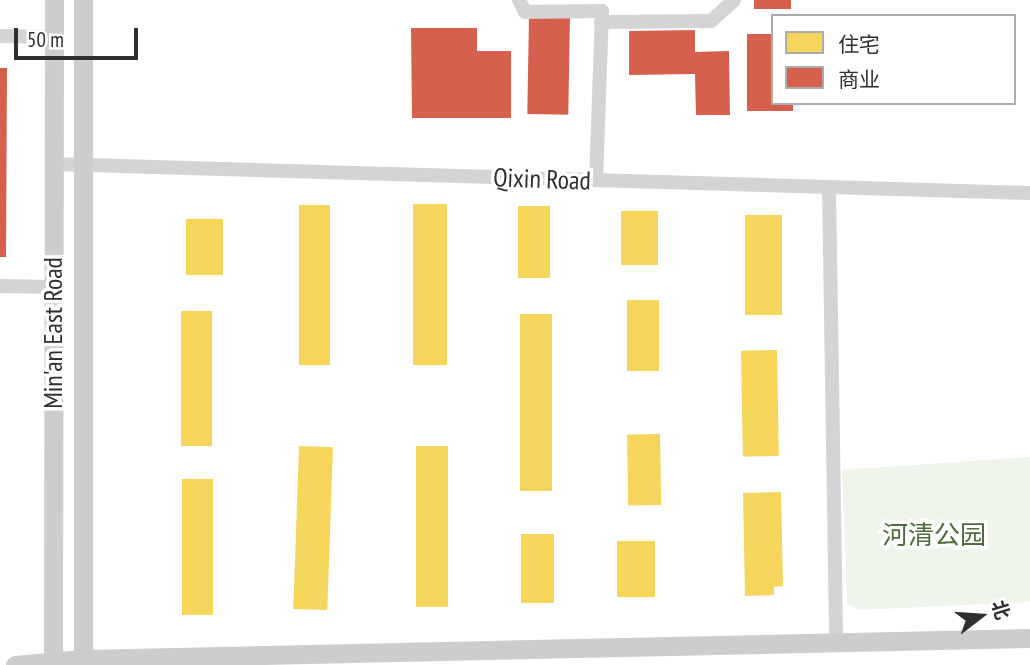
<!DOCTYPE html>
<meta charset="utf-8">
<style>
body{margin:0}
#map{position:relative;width:1030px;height:665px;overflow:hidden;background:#fff;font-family:"PT Sans Narrow","Noto Sans SC",sans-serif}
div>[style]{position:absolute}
.green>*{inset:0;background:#f0f5eb}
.homes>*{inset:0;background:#f6d55c;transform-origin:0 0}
.shops>*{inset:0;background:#d6604d;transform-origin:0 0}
.street>*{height:14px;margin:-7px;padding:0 7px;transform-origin:7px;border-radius:7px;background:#d4d4d4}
.secondary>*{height:19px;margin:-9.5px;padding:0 9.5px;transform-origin:9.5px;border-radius:9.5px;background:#cdcdcd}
span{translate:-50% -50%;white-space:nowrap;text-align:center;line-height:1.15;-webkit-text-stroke:7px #fff;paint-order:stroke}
.street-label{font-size:26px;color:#2f2f2f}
.park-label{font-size:26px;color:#4c6d39}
.legend{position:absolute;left:771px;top:14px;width:245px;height:91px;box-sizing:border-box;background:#fff;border:2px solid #acacac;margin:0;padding:9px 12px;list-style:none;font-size:21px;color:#2f2f2f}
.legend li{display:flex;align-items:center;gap:14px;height:35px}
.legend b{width:35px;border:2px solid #acacac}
.north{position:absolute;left:946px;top:581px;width:70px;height:70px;-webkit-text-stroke:5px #fff;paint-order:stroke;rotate:73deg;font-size:19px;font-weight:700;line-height:28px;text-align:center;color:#2f2f2f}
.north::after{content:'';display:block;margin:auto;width:24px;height:32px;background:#2f2f2f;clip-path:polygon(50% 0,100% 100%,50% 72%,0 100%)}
.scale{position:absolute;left:14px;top:28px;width:124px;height:32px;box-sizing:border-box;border:4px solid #2f2f2f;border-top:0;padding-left:9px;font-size:21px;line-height:24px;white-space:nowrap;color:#2f2f2f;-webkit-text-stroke:5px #fff;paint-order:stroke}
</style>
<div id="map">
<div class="green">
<div style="clip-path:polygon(1030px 457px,1030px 602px,859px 610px,847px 604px,842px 470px)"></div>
</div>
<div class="homes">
<div style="left:413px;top:204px;width:34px;height:161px"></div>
<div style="left:299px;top:205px;width:31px;height:160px"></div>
<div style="left:518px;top:206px;width:32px;height:72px"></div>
<div style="left:621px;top:211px;width:37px;height:54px"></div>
<div style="left:745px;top:215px;width:37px;height:100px"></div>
<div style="left:186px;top:219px;width:37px;height:56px"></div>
<div style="left:627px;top:300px;width:32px;height:71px"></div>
<div style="left:181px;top:311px;width:31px;height:135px"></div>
<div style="left:520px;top:314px;width:32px;height:177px"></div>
<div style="left:777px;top:350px;width:106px;height:36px;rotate:89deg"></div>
<div style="left:660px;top:434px;width:71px;height:33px;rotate:89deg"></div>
<div style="left:299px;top:446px;width:34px;height:163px;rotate:2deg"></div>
<div style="left:416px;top:446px;width:32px;height:161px"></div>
<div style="left:182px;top:479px;width:31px;height:136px"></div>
<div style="clip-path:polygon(781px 492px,783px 586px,774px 587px,774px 595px,745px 596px,743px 493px)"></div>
<div style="left:521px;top:534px;width:33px;height:69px"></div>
<div style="left:617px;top:541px;width:38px;height:56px"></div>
</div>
<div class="shops">
<div style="left:754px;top:0;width:37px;height:9px"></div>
<div style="left:529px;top:16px;width:41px;height:98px;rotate:1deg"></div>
<div style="clip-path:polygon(411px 28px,477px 28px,477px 51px,511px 51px,511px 118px,412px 118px)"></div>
<div style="clip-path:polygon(695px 30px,695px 52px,729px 51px,730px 115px,696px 115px,695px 74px,629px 75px,629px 31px)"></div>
<div style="clip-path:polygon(747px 34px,773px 34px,773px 103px,793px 103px,793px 111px,747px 111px)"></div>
<div style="clip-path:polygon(0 68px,7px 68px,6px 257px,0 257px)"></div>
</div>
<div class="street">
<div style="left:519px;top:0;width:13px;rotate:63deg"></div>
<div style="left:525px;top:12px;width:77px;rotate:-0.7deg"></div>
<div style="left:602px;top:11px;width:169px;rotate:92deg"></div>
<div style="left:601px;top:22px;width:110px;rotate:-0.5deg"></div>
<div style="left:711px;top:21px;width:31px;rotate:-42deg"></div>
<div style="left:0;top:36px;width:54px;rotate:1.1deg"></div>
<div style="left:53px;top:164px;width:977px;rotate:1.7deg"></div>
<div style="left:829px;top:187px;width:455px;rotate:89.1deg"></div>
<div style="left:0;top:286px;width:53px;rotate:1.1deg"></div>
</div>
<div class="secondary">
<div style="left:83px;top:0;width:665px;rotate:90deg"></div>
<div style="left:15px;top:665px;width:68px;rotate:-5deg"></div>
<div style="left:83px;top:659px;width:947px;rotate:-1.27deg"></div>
<div style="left:53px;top:665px;width:665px;rotate:-89.91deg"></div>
</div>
<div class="street-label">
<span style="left:542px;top:179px;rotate:2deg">Qixin Road</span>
<span style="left:53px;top:333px;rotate:-90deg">Min'an East Road</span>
</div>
<div class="park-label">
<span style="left:934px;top:535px">河清公园</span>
</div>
<ul class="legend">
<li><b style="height:19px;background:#f6d55c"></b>住宅</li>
<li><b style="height:19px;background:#d6604d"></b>商业</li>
</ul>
<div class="north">北</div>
<div class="scale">50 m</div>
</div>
